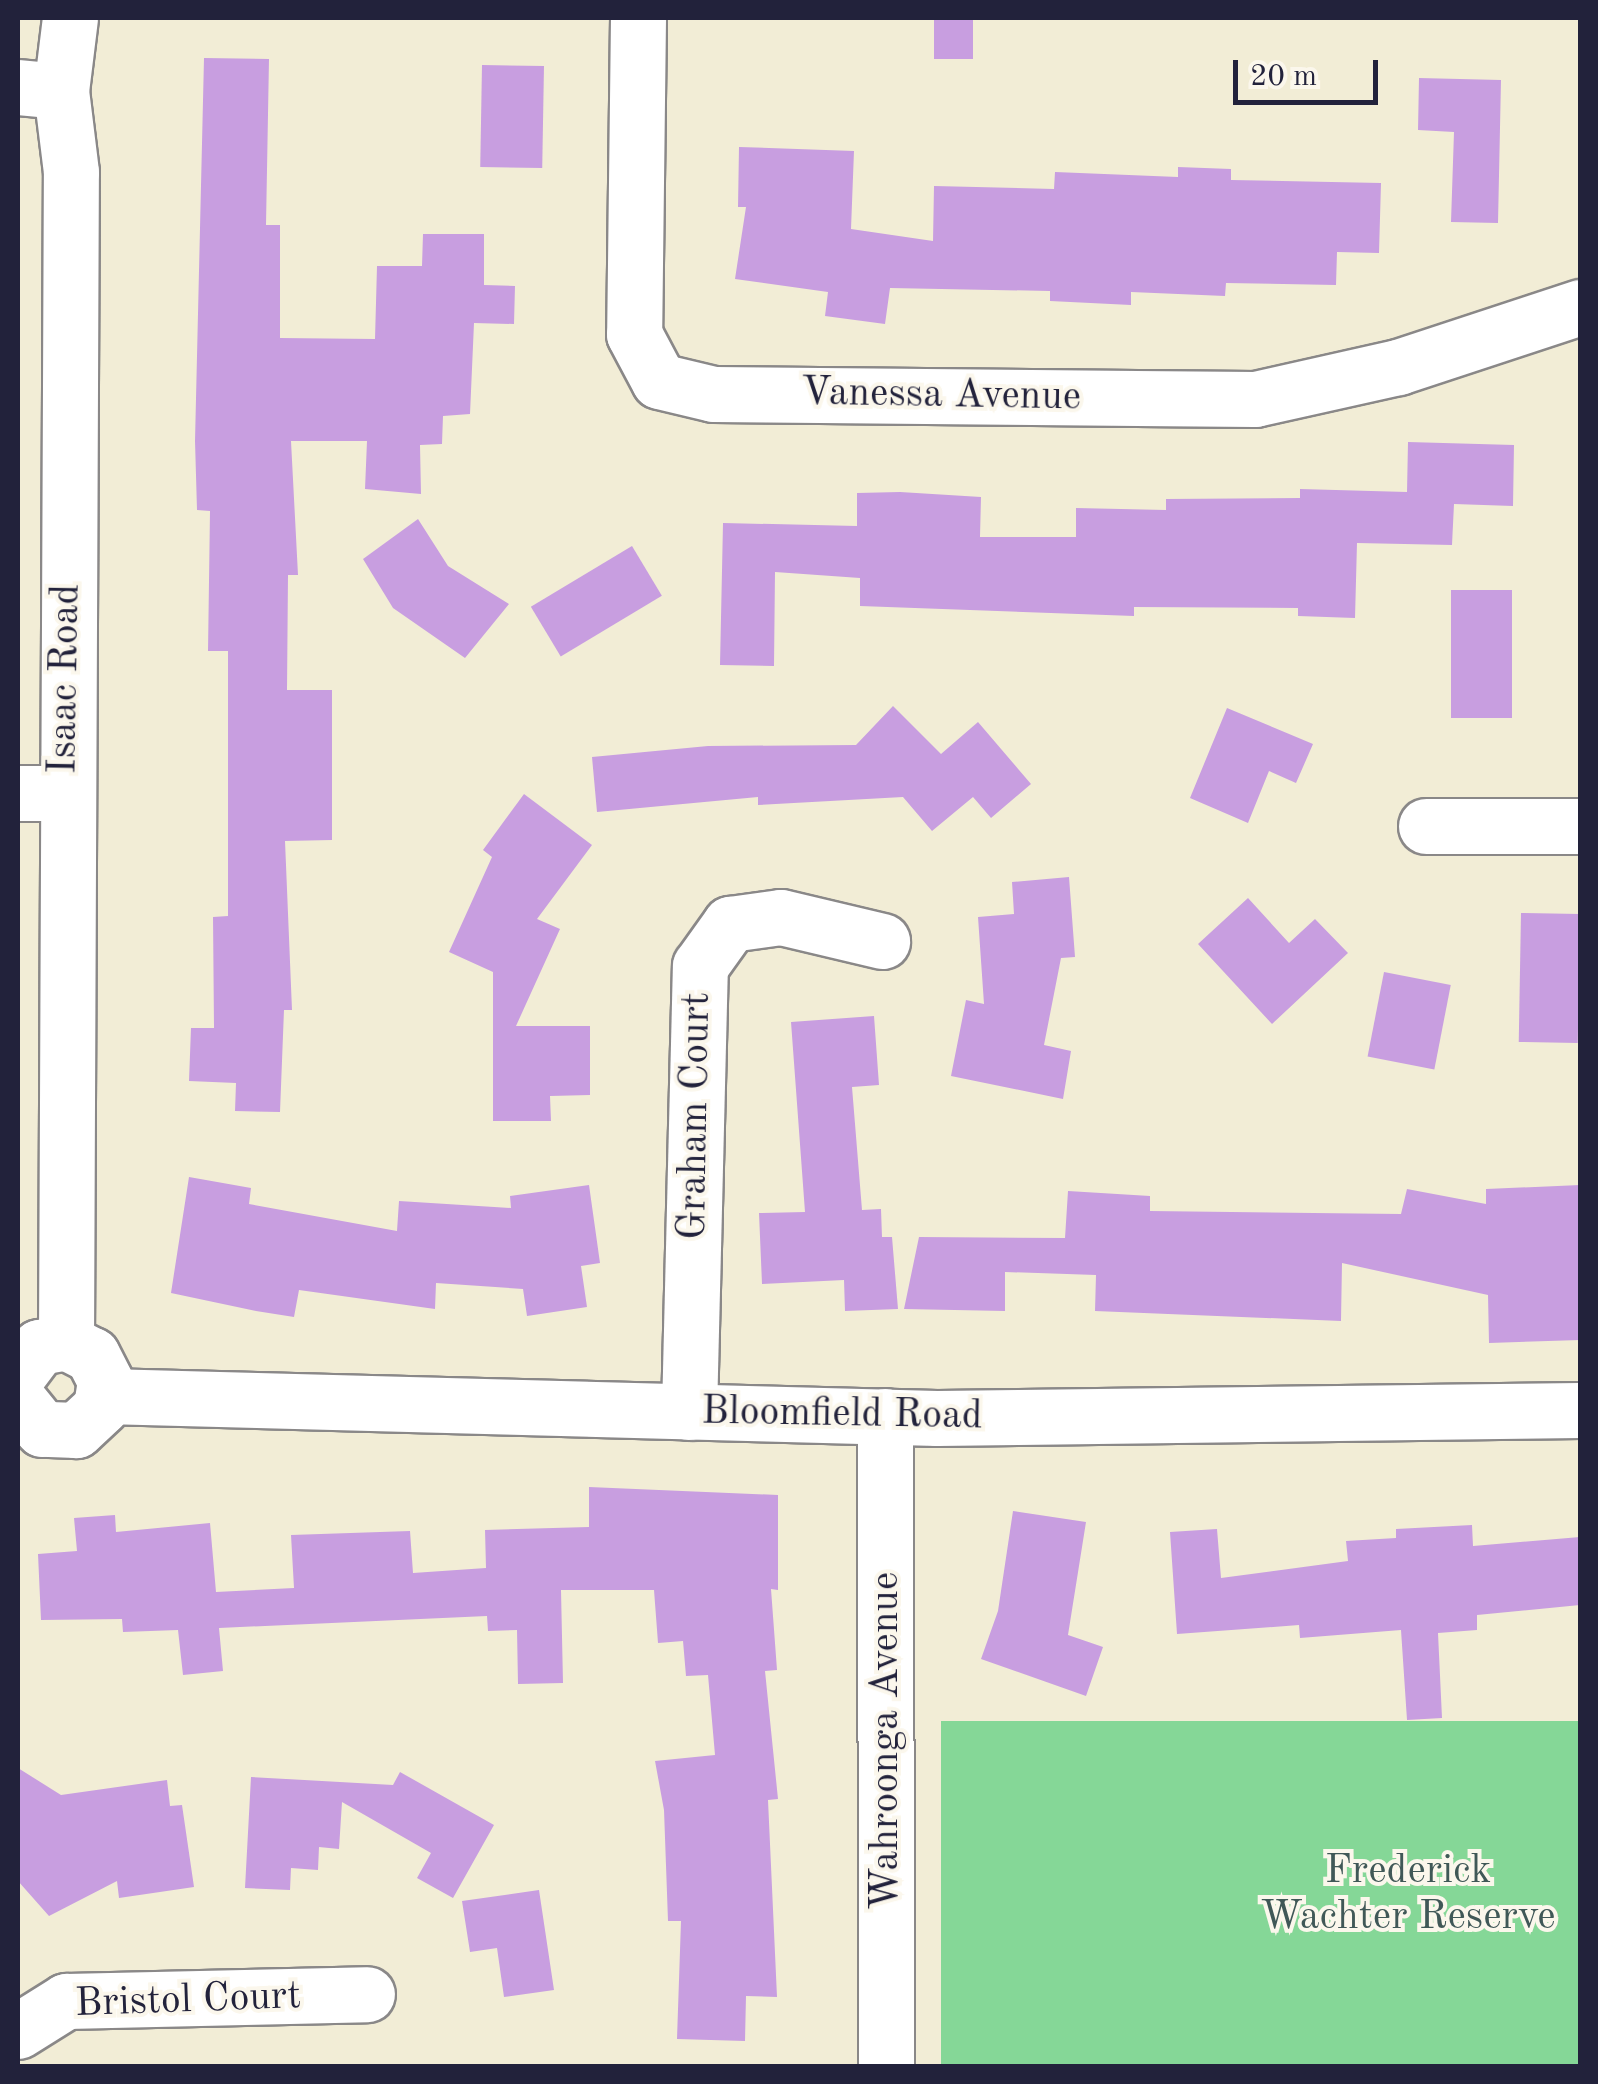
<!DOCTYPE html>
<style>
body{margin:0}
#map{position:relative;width:1598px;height:2084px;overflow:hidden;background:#f2edd6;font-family:"Old Standard TT",serif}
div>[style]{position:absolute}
.green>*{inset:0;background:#85d797;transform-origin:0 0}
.building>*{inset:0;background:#c89ee0;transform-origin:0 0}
.roads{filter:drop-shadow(2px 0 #8a8888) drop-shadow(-2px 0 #8a8888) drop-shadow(0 2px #8a8888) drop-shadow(0 -2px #8a8888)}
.minor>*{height:55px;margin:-27.5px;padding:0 27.5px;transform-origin:27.5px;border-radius:27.5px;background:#fff}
.tertiary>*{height:55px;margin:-27.5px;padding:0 27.5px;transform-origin:27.5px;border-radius:27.5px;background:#fff}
span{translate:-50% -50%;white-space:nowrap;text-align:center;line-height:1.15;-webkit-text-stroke:8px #fbf7ec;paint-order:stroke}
.street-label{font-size:40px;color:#22223b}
.park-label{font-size:40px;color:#405857}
.frame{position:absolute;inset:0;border:20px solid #22223b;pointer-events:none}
.scale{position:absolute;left:1233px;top:60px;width:145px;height:45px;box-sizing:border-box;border:5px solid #22223b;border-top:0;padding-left:12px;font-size:30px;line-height:35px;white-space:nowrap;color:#22223b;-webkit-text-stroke:8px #fbf7ec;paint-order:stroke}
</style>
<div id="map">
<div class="green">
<div style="left:1580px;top:1721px;width:345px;height:639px;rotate:90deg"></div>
</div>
<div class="building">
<div style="left:934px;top:18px;width:39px;height:41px"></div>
<div style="clip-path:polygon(204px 58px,269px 59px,266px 225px,280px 225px,280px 338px,375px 339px,377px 266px,422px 266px,423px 234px,484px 234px,484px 285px,515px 286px,514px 324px,474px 323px,470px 414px,443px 416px,442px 444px,420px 445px,421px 494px,365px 489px,367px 441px,291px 441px,298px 575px,288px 575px,287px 690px,332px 690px,332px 840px,285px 841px,292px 1010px,284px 1010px,280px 1112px,235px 1111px,236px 1083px,189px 1081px,191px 1028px,214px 1028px,213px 917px,228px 916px,228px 651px,208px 651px,210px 511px,197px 510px,195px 441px)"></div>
<div style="left:482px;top:65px;width:62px;height:102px;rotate:1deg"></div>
<div style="clip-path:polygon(1419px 78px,1501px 80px,1498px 223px,1451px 222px,1454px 132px,1418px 130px)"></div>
<div style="clip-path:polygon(739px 147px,854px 151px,851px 229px,933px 241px,934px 186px,1054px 189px,1055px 172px,1178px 177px,1178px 167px,1231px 169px,1231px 180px,1381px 183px,1379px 253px,1337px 252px,1336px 285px,1226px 283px,1225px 296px,1131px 292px,1131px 305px,1050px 301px,1050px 291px,890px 288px,885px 324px,825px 316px,828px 292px,735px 279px,746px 207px,738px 207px)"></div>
<div style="clip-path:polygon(1408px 442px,1514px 445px,1513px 506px,1454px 504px,1452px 545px,1357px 543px,1355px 618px,1298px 616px,1298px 608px,1134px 607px,1134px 616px,860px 606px,860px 578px,775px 572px,774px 666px,720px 665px,723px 523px,857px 526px,857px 493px,900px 492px,981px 497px,980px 537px,1076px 537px,1076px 508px,1166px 510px,1166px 499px,1300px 498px,1300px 489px,1407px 492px)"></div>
<div style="clip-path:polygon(418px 519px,448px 566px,509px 604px,465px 658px,393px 608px,363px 559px)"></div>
<div style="left:632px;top:546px;width:58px;height:118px;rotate:59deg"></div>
<div style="left:1451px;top:590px;width:61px;height:128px"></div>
<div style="clip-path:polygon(893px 706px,941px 754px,978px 722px,1031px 784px,991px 818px,973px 797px,932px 831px,903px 797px,758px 805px,758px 797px,597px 812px,592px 757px,708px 746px,856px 745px)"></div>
<div style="clip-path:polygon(1227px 708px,1313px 744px,1296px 783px,1269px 771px,1248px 823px,1190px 798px)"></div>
<div style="clip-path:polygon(524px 794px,592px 845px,537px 919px,560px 929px,516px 1026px,590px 1026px,590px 1095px,550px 1096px,551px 1121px,493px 1121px,493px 972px,449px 952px,492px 857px,483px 850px)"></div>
<div style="clip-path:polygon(1069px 877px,1075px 957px,1061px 958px,1044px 1045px,1071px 1051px,1063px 1099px,951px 1076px,966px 1000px,984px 1004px,978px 917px,1014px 914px,1012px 882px)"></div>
<div style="clip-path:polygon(1248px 898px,1289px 943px,1315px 919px,1348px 953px,1272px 1024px,1198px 944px)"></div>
<div style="left:1521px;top:913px;width:59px;height:129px;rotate:1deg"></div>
<div style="left:1384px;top:972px;width:68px;height:86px;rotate:11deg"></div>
<div style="clip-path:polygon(874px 1016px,879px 1085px,852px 1087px,862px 1210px,881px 1209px,882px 1237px,892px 1237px,898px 1309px,845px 1311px,844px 1280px,762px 1284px,759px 1213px,805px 1212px,791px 1022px)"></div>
<div style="clip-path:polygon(189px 1177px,251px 1188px,249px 1204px,397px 1231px,399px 1201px,511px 1208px,510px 1196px,589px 1185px,600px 1263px,581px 1266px,587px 1307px,527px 1316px,523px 1289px,436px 1283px,435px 1309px,299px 1290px,294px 1317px,256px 1311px,171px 1293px)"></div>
<div style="clip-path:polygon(1580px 1185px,1580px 1340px,1489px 1343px,1488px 1295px,1342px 1263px,1341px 1321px,1095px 1311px,1096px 1275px,1005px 1272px,1005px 1311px,904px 1309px,919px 1237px,1065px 1238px,1068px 1191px,1150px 1196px,1150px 1211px,1401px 1214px,1407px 1189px,1486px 1204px,1486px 1189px)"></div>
<div style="clip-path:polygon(589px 1487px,778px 1495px,778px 1590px,771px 1589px,777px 1670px,765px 1671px,778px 1799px,768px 1800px,777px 1997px,746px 1996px,745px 2041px,677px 2039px,681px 1921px,668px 1921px,664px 1810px,655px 1761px,715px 1755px,708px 1675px,686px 1676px,683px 1641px,658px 1643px,654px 1590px,561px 1590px,563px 1683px,518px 1684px,517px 1630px,488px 1631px,487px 1616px,219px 1628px,223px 1671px,183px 1675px,178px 1630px,123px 1632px,122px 1619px,41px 1620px,38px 1554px,77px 1551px,74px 1518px,115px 1515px,116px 1532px,210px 1523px,216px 1592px,294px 1588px,291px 1535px,410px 1531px,413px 1573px,486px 1568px,485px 1530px,589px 1527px)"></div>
<div style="clip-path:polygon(1013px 1511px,1086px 1522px,1068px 1635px,1103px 1647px,1086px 1696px,981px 1659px,998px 1611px)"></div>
<div style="clip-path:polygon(1472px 1525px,1473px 1546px,1580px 1537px,1580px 1605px,1477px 1615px,1477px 1630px,1438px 1633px,1442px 1718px,1407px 1720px,1401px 1630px,1300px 1638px,1299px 1625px,1177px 1634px,1170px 1532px,1217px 1529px,1221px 1578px,1348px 1561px,1346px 1541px,1396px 1538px,1396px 1529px)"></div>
<div style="clip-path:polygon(18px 1768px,61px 1795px,167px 1780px,170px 1806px,182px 1805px,194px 1887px,119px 1898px,117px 1881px,49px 1916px,18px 1881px)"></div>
<div style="clip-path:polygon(400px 1772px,494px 1825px,453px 1898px,417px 1878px,431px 1853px,342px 1802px,339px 1849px,319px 1847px,318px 1870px,291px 1868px,290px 1890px,245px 1888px,251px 1777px,393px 1785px)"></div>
<div style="clip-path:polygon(539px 1890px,554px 1990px,504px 1997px,497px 1948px,470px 1952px,462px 1901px)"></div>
</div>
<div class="roads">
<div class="minor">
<div style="left:638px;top:18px;width:316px;rotate:90.7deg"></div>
<div style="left:634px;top:334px;width:53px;rotate:62deg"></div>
<div style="left:659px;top:381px;width:56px;rotate:13.5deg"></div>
<div style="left:713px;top:394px;width:542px;rotate:0.53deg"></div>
<div style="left:1255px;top:399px;width:147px;rotate:-12.6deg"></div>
<div style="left:1398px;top:367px;width:192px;rotate:-18.2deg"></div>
<div style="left:18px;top:87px;width:43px;rotate:5.3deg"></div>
<div style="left:18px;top:793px;width:46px"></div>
<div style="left:1426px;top:826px;width:154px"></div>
<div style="left:689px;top:1412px;width:446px;rotate:-88.6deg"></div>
<div style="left:700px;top:966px;width:52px;rotate:-54.5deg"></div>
<div style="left:730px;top:924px;width:51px;rotate:-7.8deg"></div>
<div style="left:781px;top:917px;width:104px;rotate:13.4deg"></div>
<div style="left:885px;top:1416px;width:650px;rotate:89.91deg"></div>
<div style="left:18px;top:2031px;width:57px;rotate:-32deg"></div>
<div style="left:66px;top:2001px;width:301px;rotate:-1.3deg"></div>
</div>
<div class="tertiary">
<div style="left:66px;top:1342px;width:1170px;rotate:-89.76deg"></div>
<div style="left:71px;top:172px;width:82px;rotate:-97deg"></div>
<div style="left:61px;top:91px;width:74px;rotate:-83deg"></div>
<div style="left:18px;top:1375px;width:35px;rotate:-53deg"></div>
<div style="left:39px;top:1347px;width:27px;rotate:-10deg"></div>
<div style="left:66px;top:1342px;width:29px;rotate:27deg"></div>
<div style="left:92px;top:1355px;width:29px;rotate:63deg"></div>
<div style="left:105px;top:1381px;width:26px;rotate:99deg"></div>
<div style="left:101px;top:1407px;width:34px;rotate:137deg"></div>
<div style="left:76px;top:1430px;width:34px;rotate:-178deg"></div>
<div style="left:42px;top:1429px;width:38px;rotate:-129deg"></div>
<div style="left:105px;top:1396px;width:832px;rotate:1.51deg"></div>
<div style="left:937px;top:1418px;width:643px;rotate:-0.71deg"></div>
</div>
</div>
<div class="street-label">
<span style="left:941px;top:396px;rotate:1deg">Vanessa Avenue</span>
<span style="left:66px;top:679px;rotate:-89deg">Isaac Road</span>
<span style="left:696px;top:1116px;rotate:-89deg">Graham Court</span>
<span style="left:842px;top:1415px;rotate:1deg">Bloomfield Road</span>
<span style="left:887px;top:1741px;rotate:-90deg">Wahroonga Avenue</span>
<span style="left:188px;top:2001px;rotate:-2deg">Bristol Court</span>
</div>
<div class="park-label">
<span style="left:1408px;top:1895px">Frederick<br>Wachter Reserve</span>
</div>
<div class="frame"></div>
<div class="scale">20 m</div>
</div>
